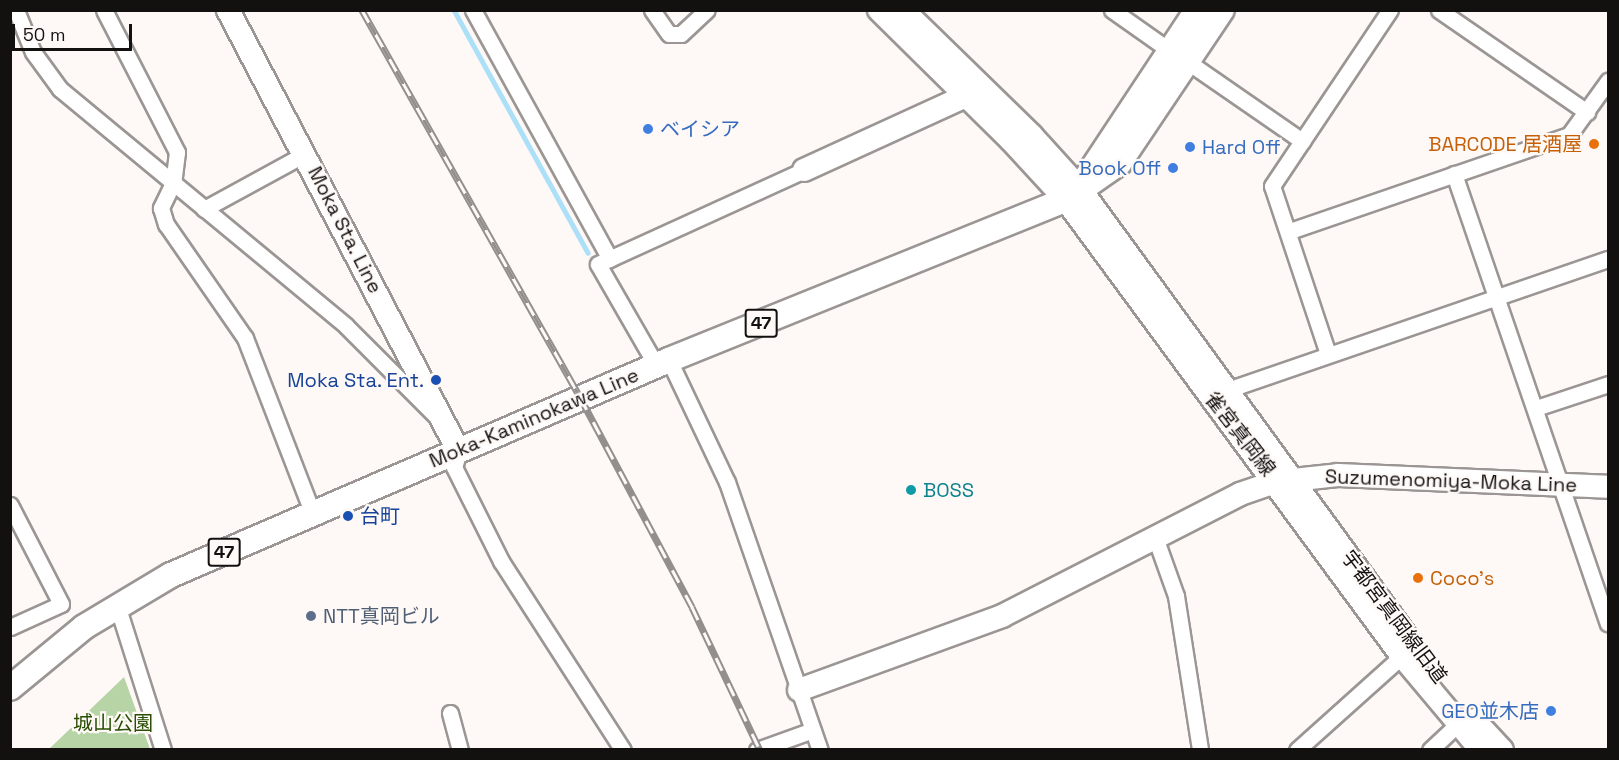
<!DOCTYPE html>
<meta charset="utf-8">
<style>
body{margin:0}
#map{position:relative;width:1619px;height:760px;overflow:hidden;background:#fef9f6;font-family:"Space Grotesk","Noto Sans JP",sans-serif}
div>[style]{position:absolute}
.green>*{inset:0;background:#b6d4a5}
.stream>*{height:4.5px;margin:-2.25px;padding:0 2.25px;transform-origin:2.25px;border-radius:2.25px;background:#acdff8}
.roads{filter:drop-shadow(2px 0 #9b9694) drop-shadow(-2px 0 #9b9694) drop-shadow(0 2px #9b9694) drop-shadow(0 -2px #9b9694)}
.street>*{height:15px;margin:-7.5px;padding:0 7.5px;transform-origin:7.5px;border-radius:7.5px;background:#fff}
.secondary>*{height:22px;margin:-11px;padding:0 11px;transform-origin:11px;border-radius:11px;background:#fff}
.primary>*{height:24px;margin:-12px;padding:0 12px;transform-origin:12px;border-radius:12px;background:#fff}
.rail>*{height:7px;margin-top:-3.5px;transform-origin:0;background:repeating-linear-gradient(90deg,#fef9f6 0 14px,#938f8d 0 28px);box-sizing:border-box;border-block:2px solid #938f8d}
.dots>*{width:16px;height:16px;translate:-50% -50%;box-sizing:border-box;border:3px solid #fef9f6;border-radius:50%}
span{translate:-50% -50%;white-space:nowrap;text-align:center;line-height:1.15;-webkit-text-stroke:4.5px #fef9f6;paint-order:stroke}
.shield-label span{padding:2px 4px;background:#fef9f6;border:2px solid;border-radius:4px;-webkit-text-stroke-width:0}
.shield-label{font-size:18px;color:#131110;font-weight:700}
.shop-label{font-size:20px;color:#366cbe}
.left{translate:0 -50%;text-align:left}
.right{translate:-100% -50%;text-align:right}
.food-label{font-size:20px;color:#c56008}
.street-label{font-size:20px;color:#131110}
.transit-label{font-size:20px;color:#164399}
.culture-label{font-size:20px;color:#0d838f}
.service-label{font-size:20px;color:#4e5e75}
.park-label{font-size:20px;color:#294f04}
.frame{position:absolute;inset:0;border:12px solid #131110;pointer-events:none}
.scale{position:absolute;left:12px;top:24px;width:120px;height:27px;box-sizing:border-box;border:3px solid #131110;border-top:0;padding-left:8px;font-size:18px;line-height:21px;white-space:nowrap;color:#131110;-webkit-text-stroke:4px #fef9f6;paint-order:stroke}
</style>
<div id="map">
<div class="green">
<div style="clip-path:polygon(124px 677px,150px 749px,49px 749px)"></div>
</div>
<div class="stream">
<div style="left:454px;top:10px;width:277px;rotate:61.1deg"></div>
</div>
<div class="roads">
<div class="street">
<div style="left:16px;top:10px;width:45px;rotate:68deg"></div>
<div style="left:33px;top:52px;width:46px;rotate:53.9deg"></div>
<div style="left:60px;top:89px;width:371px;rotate:39.6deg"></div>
<div style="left:346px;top:326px;width:126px;rotate:45deg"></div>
<div style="left:104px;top:10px;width:160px;rotate:62.8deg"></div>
<div style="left:177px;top:152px;width:31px;rotate:97deg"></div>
<div style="left:173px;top:183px;width:28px;rotate:116deg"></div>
<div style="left:161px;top:208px;width:17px;rotate:73deg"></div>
<div style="left:166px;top:224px;width:139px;rotate:55.3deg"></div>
<div style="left:245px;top:338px;width:189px;rotate:68.9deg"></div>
<div style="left:473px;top:10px;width:284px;rotate:61.2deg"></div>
<div style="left:652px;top:10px;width:29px;rotate:55deg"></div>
<div style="left:669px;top:34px;width:12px"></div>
<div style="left:681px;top:34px;width:35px;rotate:-43deg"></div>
<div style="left:1112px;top:10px;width:70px;rotate:35.1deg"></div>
<div style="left:1439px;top:10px;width:180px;rotate:34.6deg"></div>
<div style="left:1188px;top:62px;width:139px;rotate:34.7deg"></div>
<div style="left:1454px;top:174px;width:475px;rotate:71.1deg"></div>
<div style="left:204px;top:209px;width:115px;rotate:-28.6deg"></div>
<div style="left:1290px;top:231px;width:295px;rotate:-19deg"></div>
<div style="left:1569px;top:135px;width:67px;rotate:-54.2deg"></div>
<div style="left:1328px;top:354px;width:177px;rotate:-108.4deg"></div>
<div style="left:1272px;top:186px;width:212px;rotate:-56.2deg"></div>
<div style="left:669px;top:360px;width:135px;rotate:64.6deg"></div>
<div style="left:727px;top:482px;width:284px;rotate:70.9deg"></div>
<div style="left:656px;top:365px;width:116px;rotate:-119.9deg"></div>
<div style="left:598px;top:264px;width:226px;rotate:-24.5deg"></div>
<div style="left:1227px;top:390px;width:403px;rotate:-19deg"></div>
<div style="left:1536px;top:408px;width:76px;rotate:-18.4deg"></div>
<div style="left:459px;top:451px;width:17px;rotate:107deg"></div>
<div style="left:454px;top:467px;width:105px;rotate:63.4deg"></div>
<div style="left:501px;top:561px;width:225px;rotate:57.2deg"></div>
<div style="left:10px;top:505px;width:111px;rotate:62.7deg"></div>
<div style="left:61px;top:604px;width:56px;rotate:155.7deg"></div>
<div style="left:1155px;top:537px;width:63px;rotate:70.4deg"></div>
<div style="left:1176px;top:596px;width:156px;rotate:81.1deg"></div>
<div style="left:117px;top:605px;width:152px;rotate:72.4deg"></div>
<div style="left:450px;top:713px;width:38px;rotate:75deg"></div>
<div style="left:757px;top:750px;width:59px;rotate:-19.7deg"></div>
<div style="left:1297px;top:750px;width:156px;rotate:-41.9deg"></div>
<div style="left:1430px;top:750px;width:38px;rotate:-43deg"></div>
</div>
<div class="secondary">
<div style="left:228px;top:10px;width:498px;rotate:62.4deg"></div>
<div style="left:879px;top:10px;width:184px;rotate:44.6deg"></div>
<div style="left:1010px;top:139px;width:83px;rotate:47.4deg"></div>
<div style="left:1066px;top:200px;width:566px;rotate:53.62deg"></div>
<div style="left:1402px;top:656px;width:123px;rotate:50deg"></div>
<div style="left:903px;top:10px;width:180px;rotate:44.3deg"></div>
<div style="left:1032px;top:136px;width:72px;rotate:47.8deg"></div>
<div style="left:1080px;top:189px;width:553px;rotate:53.9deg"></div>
<div style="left:804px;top:170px;width:178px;rotate:-24.6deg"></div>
<div style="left:799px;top:690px;width:216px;rotate:-20deg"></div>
<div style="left:1002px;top:616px;width:267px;rotate:-27.1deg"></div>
<div style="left:1240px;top:494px;width:36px;rotate:-19deg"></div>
<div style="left:1274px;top:482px;width:64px;rotate:-6.2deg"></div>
<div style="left:1338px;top:475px;width:270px;rotate:2.5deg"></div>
<div style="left:1474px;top:720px;width:41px;rotate:47deg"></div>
</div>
<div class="primary">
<div style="left:1082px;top:184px;width:209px;rotate:-56.5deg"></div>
<div style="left:10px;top:688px;width:96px;rotate:-39.5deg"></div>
<div style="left:84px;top:627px;width:101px;rotate:-30.9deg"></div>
<div style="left:171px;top:575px;width:542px;rotate:-23.35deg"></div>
<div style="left:669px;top:360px;width:428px;rotate:-22deg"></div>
<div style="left:1066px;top:200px;width:65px;rotate:-34.9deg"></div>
<div style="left:1119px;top:163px;width:184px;rotate:-56.1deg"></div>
</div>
</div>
<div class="rail">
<div style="left:362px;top:10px;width:444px;rotate:60.6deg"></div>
<div style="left:580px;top:397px;width:238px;rotate:61.9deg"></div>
<div style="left:692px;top:607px;width:158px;rotate:64.6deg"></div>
</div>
<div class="dots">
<div style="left:648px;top:129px;background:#3f7fe0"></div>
<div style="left:1594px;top:144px;background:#e8710a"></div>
<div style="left:1190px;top:147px;background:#3f7fe0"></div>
<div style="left:1173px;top:168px;background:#3f7fe0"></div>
<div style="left:436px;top:380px;background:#1a4fb4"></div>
<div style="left:911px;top:490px;background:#0f9aa8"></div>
<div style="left:348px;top:516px;background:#1a4fb4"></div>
<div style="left:1418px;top:578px;background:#e8710a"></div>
<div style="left:311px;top:616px;background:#5c6f8a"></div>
<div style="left:1551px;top:711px;background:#3f7fe0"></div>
</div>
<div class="shield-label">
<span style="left:761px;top:323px">47</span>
<span style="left:224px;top:552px">47</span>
</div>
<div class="shop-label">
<span class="left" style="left:660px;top:129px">ベイシア</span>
<span class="left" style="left:1202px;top:147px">Hard Off</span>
<span class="right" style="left:1161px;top:168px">Book Off</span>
<span class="right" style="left:1539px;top:711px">GEO並木店</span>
</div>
<div class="food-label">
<span class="right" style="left:1582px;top:144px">BARCODE 居酒屋</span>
<span class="left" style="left:1430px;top:578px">Coco's</span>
</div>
<div class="street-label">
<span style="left:345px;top:230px;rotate:63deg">Moka Sta. Line</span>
<span style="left:534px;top:418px;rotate:-23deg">Moka-Kaminokawa Line</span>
<span style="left:1240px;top:434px;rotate:52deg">雀宮真岡線</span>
<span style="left:1451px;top:481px;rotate:2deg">Suzumenomiya-Moka Line</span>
<span style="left:1394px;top:617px;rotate:53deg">宇都宮真岡線旧道</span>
</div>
<div class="transit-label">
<span class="right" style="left:424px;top:380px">Moka Sta. Ent.</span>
<span class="left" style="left:360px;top:516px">台町</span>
</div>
<div class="culture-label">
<span class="left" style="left:923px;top:490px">BOSS</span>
</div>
<div class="service-label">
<span class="left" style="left:323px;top:616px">NTT真岡ビル</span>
</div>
<div class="park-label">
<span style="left:113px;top:723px">城山公園</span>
</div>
<div class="frame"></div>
<div class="scale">50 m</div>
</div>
